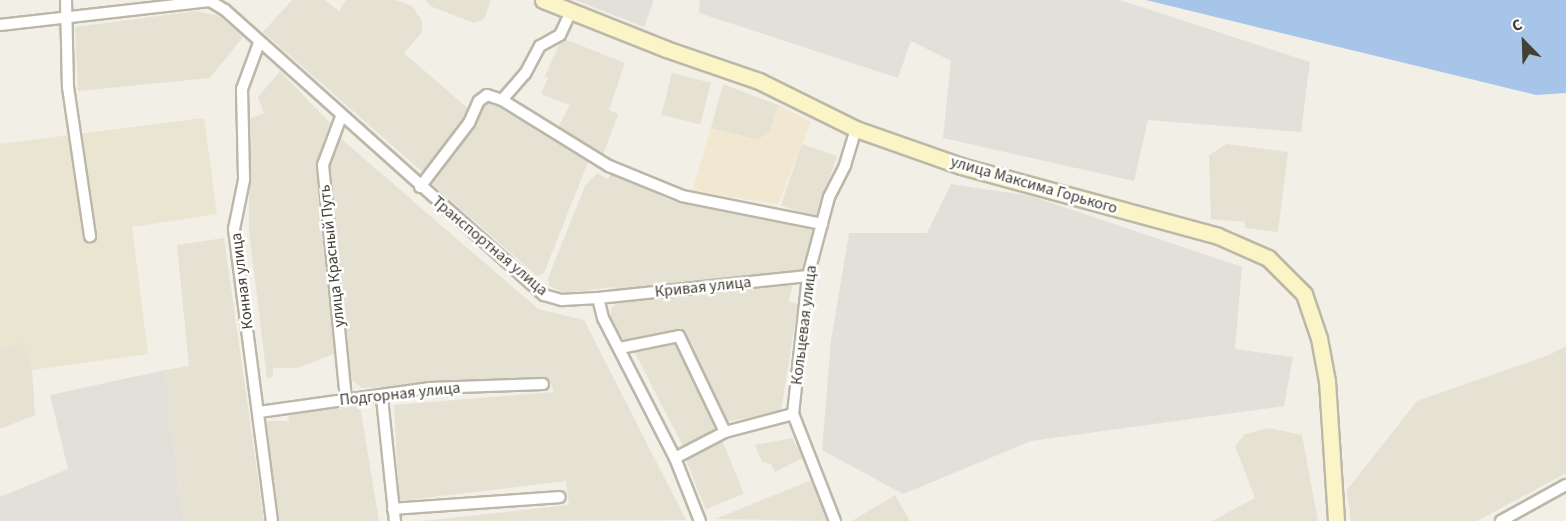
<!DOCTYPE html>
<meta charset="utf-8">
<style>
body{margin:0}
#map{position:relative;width:1566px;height:521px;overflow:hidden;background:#f1efe6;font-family:"Source Sans 3",sans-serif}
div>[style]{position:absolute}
.residential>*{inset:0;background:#e5e2d4;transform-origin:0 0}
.commercial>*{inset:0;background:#f2e8d2}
.industrial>*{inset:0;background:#e3e0da}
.education>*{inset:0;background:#e9e5d0}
.water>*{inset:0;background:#a6c5e9}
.roads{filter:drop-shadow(2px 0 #bcb8a9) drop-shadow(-2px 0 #bcb8a9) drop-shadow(0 2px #bcb8a9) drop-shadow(0 -2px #bcb8a9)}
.street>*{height:10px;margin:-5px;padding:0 5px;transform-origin:5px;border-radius:5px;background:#fff}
.secondary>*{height:15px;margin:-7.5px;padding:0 7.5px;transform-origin:7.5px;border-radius:7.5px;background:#faf4c7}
span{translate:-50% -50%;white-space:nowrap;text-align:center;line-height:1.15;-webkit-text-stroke:5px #fff;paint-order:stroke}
.street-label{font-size:16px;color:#434036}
.north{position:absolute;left:1494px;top:12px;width:60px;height:60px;-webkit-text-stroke:4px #fff;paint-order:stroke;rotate:337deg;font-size:16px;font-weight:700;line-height:24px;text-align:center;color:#434036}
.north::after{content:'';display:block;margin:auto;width:21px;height:27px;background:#434036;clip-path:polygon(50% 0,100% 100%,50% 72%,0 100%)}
</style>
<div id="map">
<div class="residential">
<div style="clip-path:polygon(292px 0,325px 0,339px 11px,346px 0,395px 0,412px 6px,422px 21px,422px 32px,404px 53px,472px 112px,426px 175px,263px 32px)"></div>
<div style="clip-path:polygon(426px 0,491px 0,484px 19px,474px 23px,430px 6px)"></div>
<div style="clip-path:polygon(196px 11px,219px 16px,243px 37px,210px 78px,78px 91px,75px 27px)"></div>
<div style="clip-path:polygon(562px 38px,625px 63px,609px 110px,618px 114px,603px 155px,580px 145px,582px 141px,558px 127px,570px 105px,541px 94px,548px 78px,545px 76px)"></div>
<div style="clip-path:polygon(280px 71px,330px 123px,318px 158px,336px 353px,297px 368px,273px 368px,273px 377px,267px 378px,249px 232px,249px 119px,264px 113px,258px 97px)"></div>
<div style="left:672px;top:73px;width:40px;height:43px;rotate:14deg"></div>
<div style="clip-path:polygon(723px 84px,778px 105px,770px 132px,758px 140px,711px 128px)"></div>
<div style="clip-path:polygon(483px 103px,493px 104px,588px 162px,544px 273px,537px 276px,429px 181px,479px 119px)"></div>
<div style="clip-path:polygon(339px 137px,538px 309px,584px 320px,686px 520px,423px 521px,569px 505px,566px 481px,399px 501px,394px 405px,554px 392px,549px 380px,362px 388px,350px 379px,326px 165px)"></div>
<div style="left:802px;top:144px;width:37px;height:65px;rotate:19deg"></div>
<div style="clip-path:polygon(1227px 144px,1288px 152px,1278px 232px,1245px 228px,1245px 222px,1211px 219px,1209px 155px)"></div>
<div style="clip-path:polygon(597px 173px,608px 179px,611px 173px,672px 201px,812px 224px,815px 235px,805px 270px,614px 292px,613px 287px,566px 293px,549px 286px,548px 278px,585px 186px)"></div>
<div style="clip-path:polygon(224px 238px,264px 521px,184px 521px,165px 370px,189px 366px,177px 245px)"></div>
<div style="clip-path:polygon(793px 283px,789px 302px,798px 304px,781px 411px,726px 422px,684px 332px,624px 341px,611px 318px,611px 309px,617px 303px)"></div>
<div style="clip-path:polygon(675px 340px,717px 430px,684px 448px,633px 349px)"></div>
<div style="clip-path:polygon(23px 342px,32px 370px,35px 415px,0 429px,0 349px)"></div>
<div style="clip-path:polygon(1566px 346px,1566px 473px,1477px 521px,1351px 521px,1347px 490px,1417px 401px,1549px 355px)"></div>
<div style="clip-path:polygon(360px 406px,379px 521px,278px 521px,266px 421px,289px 421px,288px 414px)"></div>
<div style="clip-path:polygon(1269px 428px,1302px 435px,1318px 521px,1212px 521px,1255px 498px,1235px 446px,1245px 434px)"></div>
<div style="clip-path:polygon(792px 438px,803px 458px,775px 472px,771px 464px,762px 462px,755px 445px)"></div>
<div style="left:722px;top:440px;width:58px;height:41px;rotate:68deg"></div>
<div style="clip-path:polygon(812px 480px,829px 521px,715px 519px)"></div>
<div style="clip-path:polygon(895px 495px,910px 521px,852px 521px)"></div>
</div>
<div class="commercial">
<div style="clip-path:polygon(778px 105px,811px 122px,778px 204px,692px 191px,711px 128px,758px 140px,770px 132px)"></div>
</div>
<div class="industrial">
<div style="clip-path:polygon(575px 0,654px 0,644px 27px)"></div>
<div style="clip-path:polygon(700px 0,1120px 0,1310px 62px,1301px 132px,1148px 120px,1134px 181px,943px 138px,951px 61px,911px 41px,898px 78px,699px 13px)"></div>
<div style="clip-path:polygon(951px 184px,1031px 196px,1242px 267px,1235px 349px,1293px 357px,1284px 406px,1031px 441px,903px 494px,822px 450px,831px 340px,849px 233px,927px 233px)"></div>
<div style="clip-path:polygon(165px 370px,184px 521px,0 521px,0 497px,68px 469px,50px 395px)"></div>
</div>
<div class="education">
<div style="clip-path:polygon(204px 118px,217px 214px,132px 227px,148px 354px,32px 370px,23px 343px,0 349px,0 144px)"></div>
</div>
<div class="water">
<div style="clip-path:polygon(1146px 0,1566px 0,1566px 93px,1536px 95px)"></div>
</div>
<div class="roads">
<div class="street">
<div style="left:66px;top:0;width:87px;rotate:88.7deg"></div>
<div style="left:68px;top:87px;width:151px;rotate:81.6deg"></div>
<div style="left:0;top:25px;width:211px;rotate:-6.5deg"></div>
<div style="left:210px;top:1px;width:17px;rotate:31deg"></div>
<div style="left:225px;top:10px;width:428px;rotate:41.8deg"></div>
<div style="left:544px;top:295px;width:19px;rotate:16deg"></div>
<div style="left:562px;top:300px;width:36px;rotate:-3deg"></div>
<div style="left:598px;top:298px;width:21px;rotate:76deg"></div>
<div style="left:603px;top:318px;width:157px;rotate:62.8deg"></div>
<div style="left:675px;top:458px;width:68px;rotate:68.4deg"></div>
<div style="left:259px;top:43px;width:49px;rotate:110.3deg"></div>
<div style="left:242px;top:89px;width:91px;rotate:88.7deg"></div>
<div style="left:244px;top:180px;width:50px;rotate:101.5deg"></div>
<div style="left:234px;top:229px;width:294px;rotate:82.6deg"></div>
<div style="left:502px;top:100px;width:126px;rotate:31.7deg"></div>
<div style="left:609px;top:166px;width:79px;rotate:22.3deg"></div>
<div style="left:682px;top:196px;width:143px;rotate:11.3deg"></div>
<div style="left:341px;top:117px;width:51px;rotate:110.6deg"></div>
<div style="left:323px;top:165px;width:234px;rotate:84.4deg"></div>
<div style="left:420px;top:187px;width:81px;rotate:-52.6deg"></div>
<div style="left:469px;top:123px;width:24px;rotate:-66deg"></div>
<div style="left:479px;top:101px;width:10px;rotate:-37deg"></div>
<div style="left:487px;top:95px;width:16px;rotate:18deg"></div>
<div style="left:502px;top:100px;width:35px;rotate:-49deg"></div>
<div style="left:525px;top:74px;width:32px;rotate:-62deg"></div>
<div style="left:540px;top:46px;width:23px;rotate:-29deg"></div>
<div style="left:560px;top:35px;width:26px;rotate:-65deg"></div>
<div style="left:598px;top:298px;width:211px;rotate:-6deg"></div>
<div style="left:620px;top:348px;width:60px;rotate:-11.5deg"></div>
<div style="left:679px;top:336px;width:106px;rotate:64.4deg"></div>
<div style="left:382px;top:398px;width:124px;rotate:84deg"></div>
<div style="left:259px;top:412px;width:173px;rotate:-8deg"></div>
<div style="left:430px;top:388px;width:113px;rotate:-2deg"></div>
<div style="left:675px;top:458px;width:56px;rotate:-27.5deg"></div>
<div style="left:725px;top:432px;width:70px;rotate:-14.8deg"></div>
<div style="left:393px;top:509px;width:167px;rotate:-4.1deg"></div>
<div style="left:835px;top:521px;width:115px;rotate:-111.4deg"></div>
<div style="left:793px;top:414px;width:139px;rotate:-83.8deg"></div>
<div style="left:808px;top:276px;width:82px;rotate:-75.1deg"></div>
<div style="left:829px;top:197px;width:36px;rotate:-63deg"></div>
<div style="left:845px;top:165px;width:38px;rotate:-73deg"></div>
<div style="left:1501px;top:521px;width:74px;rotate:-29deg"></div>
</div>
<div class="secondary">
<div style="left:543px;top:0;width:132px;rotate:21.7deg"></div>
<div style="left:666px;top:49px;width:98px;rotate:19deg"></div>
<div style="left:759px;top:81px;width:108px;rotate:26.3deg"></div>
<div style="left:856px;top:129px;width:111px;rotate:19.4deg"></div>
<div style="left:961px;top:166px;width:266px;rotate:15.2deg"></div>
<div style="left:1218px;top:236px;width:55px;rotate:23.7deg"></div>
<div style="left:1268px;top:258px;width:51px;rotate:45deg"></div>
<div style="left:1304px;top:294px;width:46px;rotate:71.2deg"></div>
<div style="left:1319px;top:338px;width:44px;rotate:79.5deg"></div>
<div style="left:1327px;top:381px;width:140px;rotate:86.3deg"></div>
</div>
</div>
<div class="street-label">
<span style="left:1034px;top:185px;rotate:16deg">улица Максима Горького</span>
<span style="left:490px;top:246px;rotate:40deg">Транспортная улица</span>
<span style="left:332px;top:256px;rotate:-96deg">улица Красный Путь</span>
<span style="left:242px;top:281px;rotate:-97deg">Конная улица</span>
<span style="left:703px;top:287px;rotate:-6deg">Кривая улица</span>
<span style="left:804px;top:325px;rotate:-83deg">Кольцевая улица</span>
<span style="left:400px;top:394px;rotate:-6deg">Подгорная улица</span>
</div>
<div class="north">С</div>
</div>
